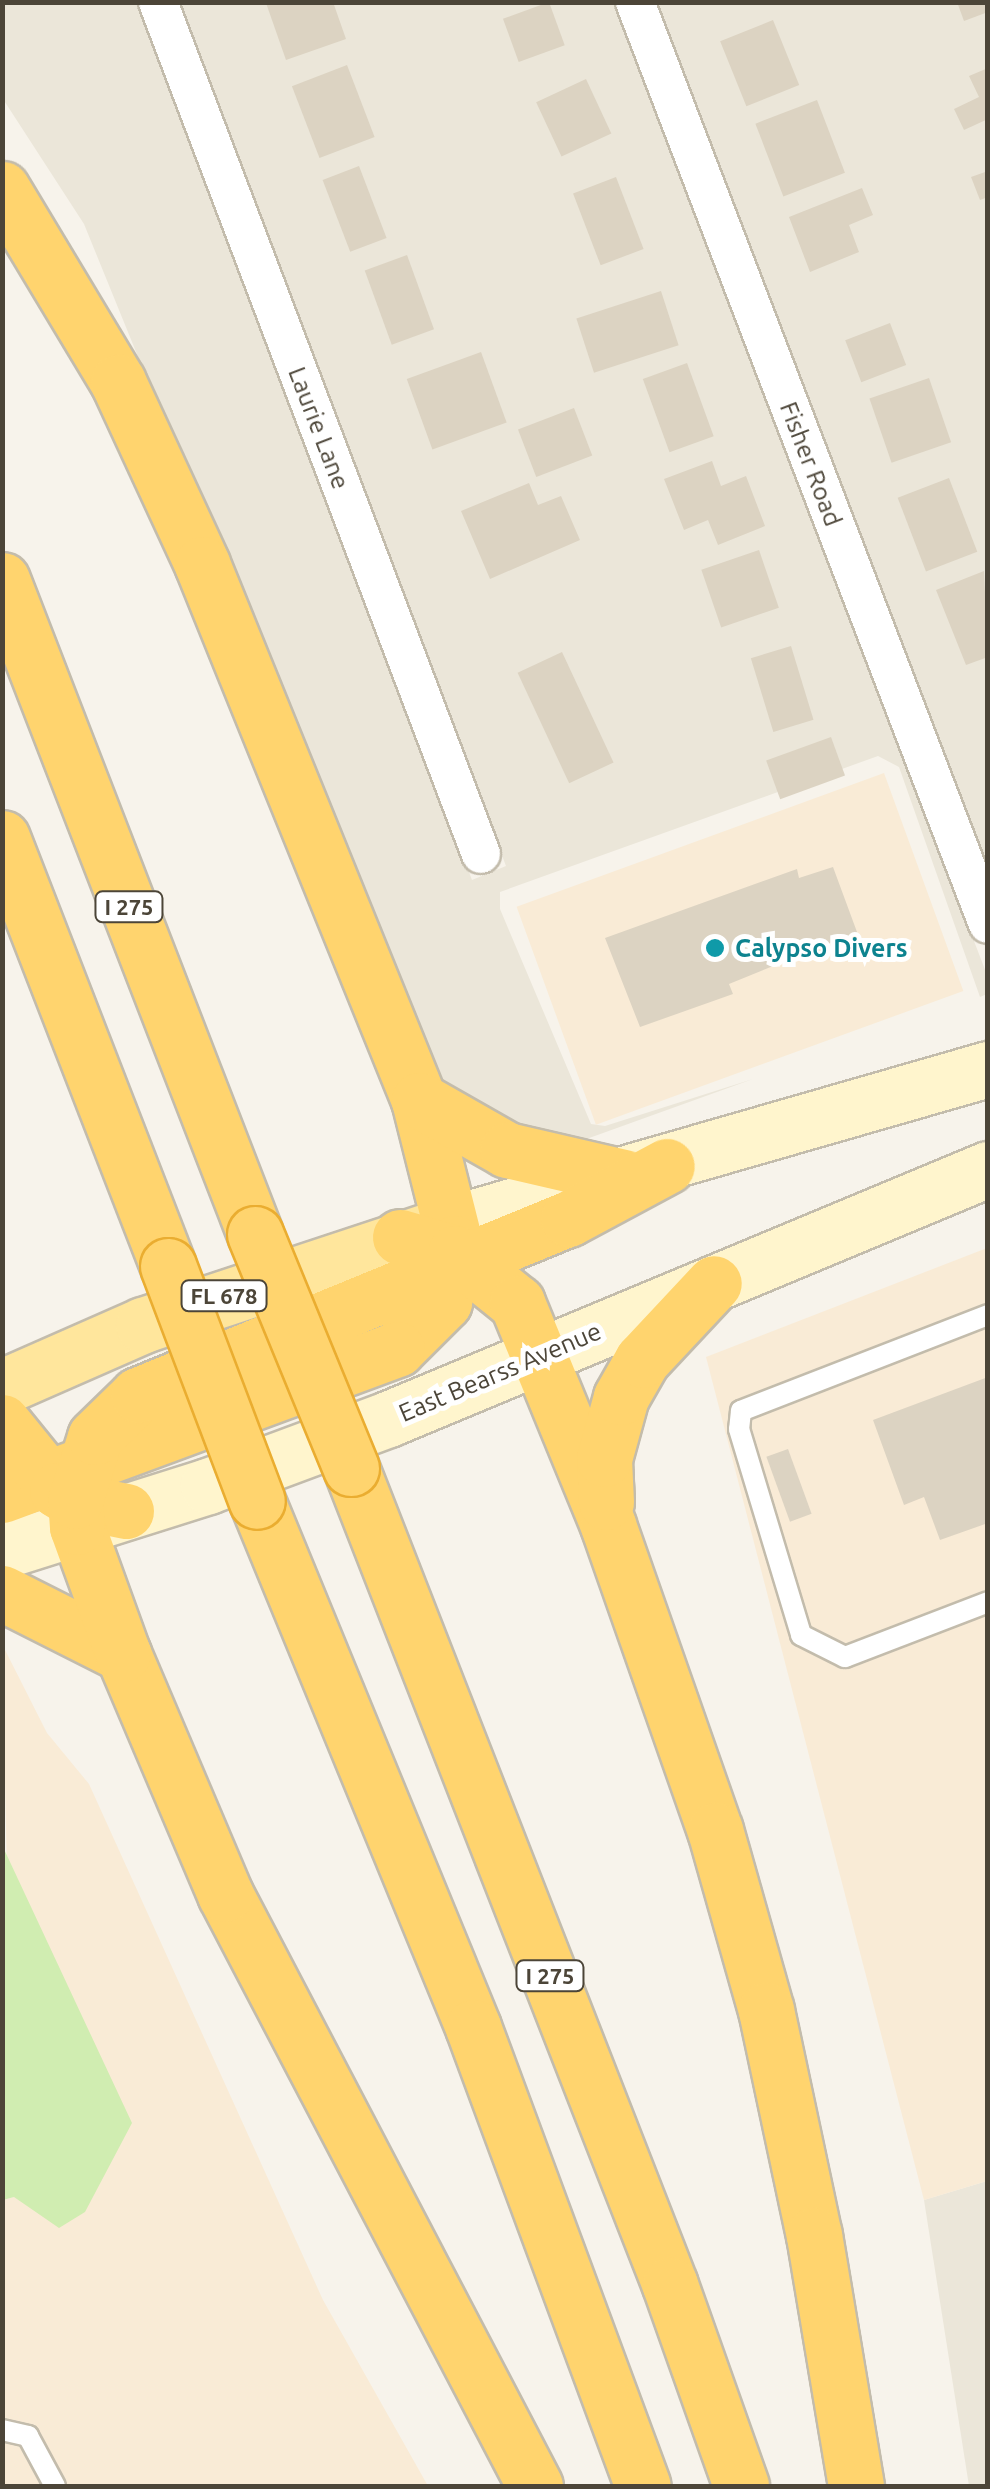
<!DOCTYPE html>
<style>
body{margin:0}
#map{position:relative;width:990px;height:2489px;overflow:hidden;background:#f7f3eb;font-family:Ubuntu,sans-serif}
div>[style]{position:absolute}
.residential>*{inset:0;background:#ebe6d9}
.commercial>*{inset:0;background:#f9ebd6;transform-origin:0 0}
.green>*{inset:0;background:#d0edb1}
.building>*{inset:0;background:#dcd3c2;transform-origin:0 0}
.roads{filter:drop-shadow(2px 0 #c3bcac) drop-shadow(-2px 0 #c3bcac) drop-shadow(0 2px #c3bcac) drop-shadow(0 -2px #c3bcac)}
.lane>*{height:20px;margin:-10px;padding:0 10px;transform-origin:10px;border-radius:10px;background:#fff}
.street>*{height:38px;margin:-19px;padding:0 19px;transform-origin:19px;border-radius:19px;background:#fff}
.secondary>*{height:55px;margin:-27.5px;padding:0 27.5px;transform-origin:27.5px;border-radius:27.5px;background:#fff5cd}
.primary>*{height:55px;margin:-27.5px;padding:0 27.5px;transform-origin:27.5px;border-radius:27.5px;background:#ffe69c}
.highway>*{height:55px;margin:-27.5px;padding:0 27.5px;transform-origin:27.5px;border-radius:27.5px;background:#ffd46e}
.bridges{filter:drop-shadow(2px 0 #eaad31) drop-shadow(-2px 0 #eaad31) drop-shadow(0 2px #eaad31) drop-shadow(0 -2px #eaad31)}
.highway-bridge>*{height:55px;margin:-27.5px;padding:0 27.5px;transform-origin:27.5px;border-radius:27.5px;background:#ffd46e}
.dots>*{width:28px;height:28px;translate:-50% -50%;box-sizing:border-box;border:5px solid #fff;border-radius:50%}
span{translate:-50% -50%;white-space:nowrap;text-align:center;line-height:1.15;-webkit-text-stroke:10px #fff;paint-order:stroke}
.shield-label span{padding:2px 8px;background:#fff;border:2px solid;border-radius:8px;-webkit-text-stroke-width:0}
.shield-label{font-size:22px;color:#4c4538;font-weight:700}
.street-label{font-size:25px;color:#4c4538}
.culture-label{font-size:25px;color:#0d838f;font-weight:700}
.left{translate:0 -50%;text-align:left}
.frame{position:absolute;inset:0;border:5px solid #4c4538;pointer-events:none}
</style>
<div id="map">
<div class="residential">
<div style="clip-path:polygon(2px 3px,138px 3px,472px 880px,506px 866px,178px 3px,615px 3px,987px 975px,987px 994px,980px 997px,899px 767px,878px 756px,500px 892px,500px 909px,591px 1124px,605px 1126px,753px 1079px,567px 1146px,511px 1130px,436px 1089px,84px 224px,3px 99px)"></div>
<div style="clip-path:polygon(656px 3px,987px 3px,987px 869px)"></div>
<div style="clip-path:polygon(987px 2181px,987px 2486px,969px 2486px,924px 2200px)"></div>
</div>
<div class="commercial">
<div style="left:884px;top:773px;width:232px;height:391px;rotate:70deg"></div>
<div style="clip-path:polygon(987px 1248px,987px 2181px,924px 2200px,706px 1357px)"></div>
<div style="clip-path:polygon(2px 1644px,47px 1733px,89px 1784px,323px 2300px,428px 2486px,3px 2486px,3px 2200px,14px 2197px)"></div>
</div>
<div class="green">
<div style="clip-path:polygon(3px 1847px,132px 2123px,85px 2212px,59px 2228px,14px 2197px,3px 2200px)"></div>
</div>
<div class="building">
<div style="clip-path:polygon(333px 2px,346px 39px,286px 60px,266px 3px)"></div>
<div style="left:549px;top:2px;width:46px;height:49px;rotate:70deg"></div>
<div style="clip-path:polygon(957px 2px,988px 2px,988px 12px,964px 21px)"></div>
<div style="left:773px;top:20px;width:70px;height:57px;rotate:68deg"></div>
<div style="left:347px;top:65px;width:77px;height:59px;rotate:69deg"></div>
<div style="clip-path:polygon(988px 68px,988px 119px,964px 130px,954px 109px,979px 97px,969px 76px)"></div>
<div style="left:586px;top:79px;width:60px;height:55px;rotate:65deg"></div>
<div style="left:817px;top:100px;width:78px;height:66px;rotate:69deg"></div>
<div style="left:359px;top:166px;width:77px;height:39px;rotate:69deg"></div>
<div style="clip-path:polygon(988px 171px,988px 197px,980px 200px,971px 177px)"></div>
<div style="left:616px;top:177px;width:77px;height:46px;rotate:69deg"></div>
<div style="clip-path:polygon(862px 188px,873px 215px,849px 225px,859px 252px,810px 272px,789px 217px)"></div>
<div style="left:407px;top:255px;width:79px;height:45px;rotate:70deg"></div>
<div style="left:661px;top:291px;width:57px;height:89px;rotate:72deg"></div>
<div style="left:890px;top:323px;width:45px;height:48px;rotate:69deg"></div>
<div style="left:481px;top:352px;width:75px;height:79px;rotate:70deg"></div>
<div style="left:687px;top:363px;width:78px;height:47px;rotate:70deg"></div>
<div style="left:929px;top:378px;width:68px;height:63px;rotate:71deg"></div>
<div style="left:574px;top:408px;width:51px;height:60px;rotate:69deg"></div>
<div style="clip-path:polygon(712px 461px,721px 486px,746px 476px,765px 526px,718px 545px,708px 520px,684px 530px,664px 479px)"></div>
<div style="left:949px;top:478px;width:79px;height:55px;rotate:69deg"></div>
<div style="clip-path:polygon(529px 483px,538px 505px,561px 496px,580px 540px,490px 579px,461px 511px)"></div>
<div style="left:759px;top:550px;width:61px;height:61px;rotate:71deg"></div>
<div style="clip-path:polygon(984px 571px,988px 657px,966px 665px,936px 590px)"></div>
<div style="left:791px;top:646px;width:77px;height:42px;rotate:73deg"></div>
<div style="left:562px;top:652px;width:122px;height:49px;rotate:65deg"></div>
<div style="left:831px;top:737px;width:41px;height:69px;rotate:70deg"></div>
<div style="clip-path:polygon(833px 867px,857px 932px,729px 984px,733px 994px,640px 1027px,605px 938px,797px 869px,799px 878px)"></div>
<div style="clip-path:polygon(988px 1377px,988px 1523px,940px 1540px,924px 1497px,904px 1505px,873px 1420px)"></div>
<div style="left:788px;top:1449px;width:69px;height:23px;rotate:70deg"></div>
</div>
<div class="roads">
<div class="lane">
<div style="left:988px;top:1315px;width:265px;rotate:158.8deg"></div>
<div style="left:741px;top:1411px;width:18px;rotate:96deg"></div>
<div style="left:739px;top:1429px;width:215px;rotate:73.2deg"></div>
<div style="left:801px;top:1635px;width:49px;rotate:26.6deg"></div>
<div style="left:845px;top:1657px;width:153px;rotate:-21deg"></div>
<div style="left:2px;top:2430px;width:27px;rotate:13deg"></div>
<div style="left:28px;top:2436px;width:57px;rotate:61.6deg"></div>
</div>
<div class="street">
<div style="left:158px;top:2px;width:911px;rotate:69.24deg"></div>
<div style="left:635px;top:2px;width:987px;rotate:69.05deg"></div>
</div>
<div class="secondary">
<div style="left:453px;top:1223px;width:557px;rotate:-16.06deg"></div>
<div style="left:2px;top:1551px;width:216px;rotate:-17.5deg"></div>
<div style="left:208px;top:1486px;width:192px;rotate:-20.4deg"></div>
<div style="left:388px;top:1419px;width:650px;rotate:-22.62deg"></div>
</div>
<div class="primary">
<div style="left:2px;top:1387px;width:154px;rotate:-23.7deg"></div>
<div style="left:143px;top:1325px;width:318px;rotate:-18.3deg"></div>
</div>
<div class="highway">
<div style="left:2px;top:189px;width:225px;rotate:59deg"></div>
<div style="left:118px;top:382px;width:200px;rotate:65.2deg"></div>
<div style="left:202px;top:564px;width:578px;rotate:67.96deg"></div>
<div style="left:419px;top:1100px;width:147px;rotate:75.9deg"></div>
<div style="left:455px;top:1243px;width:60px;rotate:100.6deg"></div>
<div style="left:444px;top:1302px;width:66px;rotate:135deg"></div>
<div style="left:397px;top:1349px;width:421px;rotate:159.7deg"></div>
<div style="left:2px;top:580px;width:701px;rotate:68.85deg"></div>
<div style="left:2px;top:838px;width:459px;rotate:68.8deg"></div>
<div style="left:419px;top:1100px;width:101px;rotate:29.6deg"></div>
<div style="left:507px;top:1150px;width:120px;rotate:13deg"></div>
<div style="left:400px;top:1237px;width:57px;rotate:16.2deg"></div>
<div style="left:455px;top:1253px;width:80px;rotate:38.9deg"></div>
<div style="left:517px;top:1303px;width:240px;rotate:67.7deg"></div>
<div style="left:608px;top:1525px;width:323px;rotate:70.7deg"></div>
<div style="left:715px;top:1830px;width:187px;rotate:74.2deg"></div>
<div style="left:766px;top:2010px;width:230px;rotate:78deg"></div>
<div style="left:814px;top:2235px;width:254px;rotate:80.5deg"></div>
<div style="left:2px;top:1422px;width:87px;rotate:51deg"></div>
<div style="left:57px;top:1490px;width:21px;rotate:31deg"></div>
<div style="left:75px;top:1501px;width:52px;rotate:11.1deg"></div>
<div style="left:351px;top:1468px;width:877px;rotate:68.67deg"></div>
<div style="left:670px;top:2285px;width:213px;rotate:70.5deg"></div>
<div style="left:257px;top:1501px;width:569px;rotate:67.67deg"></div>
<div style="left:473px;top:2027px;width:489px;rotate:69.7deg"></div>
<div style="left:606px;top:1502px;width:43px;rotate:-92.7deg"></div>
<div style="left:604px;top:1459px;width:64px;rotate:-74.7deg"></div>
<div style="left:621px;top:1397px;width:43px;rotate:-60.4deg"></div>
<div style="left:642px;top:1360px;width:105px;rotate:-46.9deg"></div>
<div style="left:2px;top:1593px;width:136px;rotate:26.8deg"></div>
<div style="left:535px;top:2486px;width:668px;rotate:-117.64deg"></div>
<div style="left:225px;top:1894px;width:261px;rotate:-113deg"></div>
<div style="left:123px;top:1654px;width:135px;rotate:-109.9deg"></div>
<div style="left:77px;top:1527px;width:26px;rotate:-94deg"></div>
<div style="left:75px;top:1501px;width:67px;rotate:-72.6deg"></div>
<div style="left:95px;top:1437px;width:60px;rotate:-44.3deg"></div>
<div style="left:138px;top:1395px;width:465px;rotate:-22.3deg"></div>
<div style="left:568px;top:1219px;width:112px;rotate:-28.2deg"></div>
</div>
</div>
<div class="bridges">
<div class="highway-bridge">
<div style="left:255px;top:1234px;width:253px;rotate:67.7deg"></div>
<div style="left:168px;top:1266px;width:251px;rotate:69.3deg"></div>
</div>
</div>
<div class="dots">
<div style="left:715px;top:948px;background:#0f9aa8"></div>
</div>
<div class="shield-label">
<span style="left:129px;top:907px">I 275</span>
<span style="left:224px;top:1296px">FL 678</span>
<span style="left:550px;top:1976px">I 275</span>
</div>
<div class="street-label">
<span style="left:319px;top:428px;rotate:69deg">Laurie Lane</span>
<span style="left:811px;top:464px;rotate:69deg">Fisher Road</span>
<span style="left:500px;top:1372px;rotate:-23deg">East Bearss Avenue</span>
</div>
<div class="culture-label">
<span class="left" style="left:735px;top:948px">Calypso Divers</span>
</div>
<div class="frame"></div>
</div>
